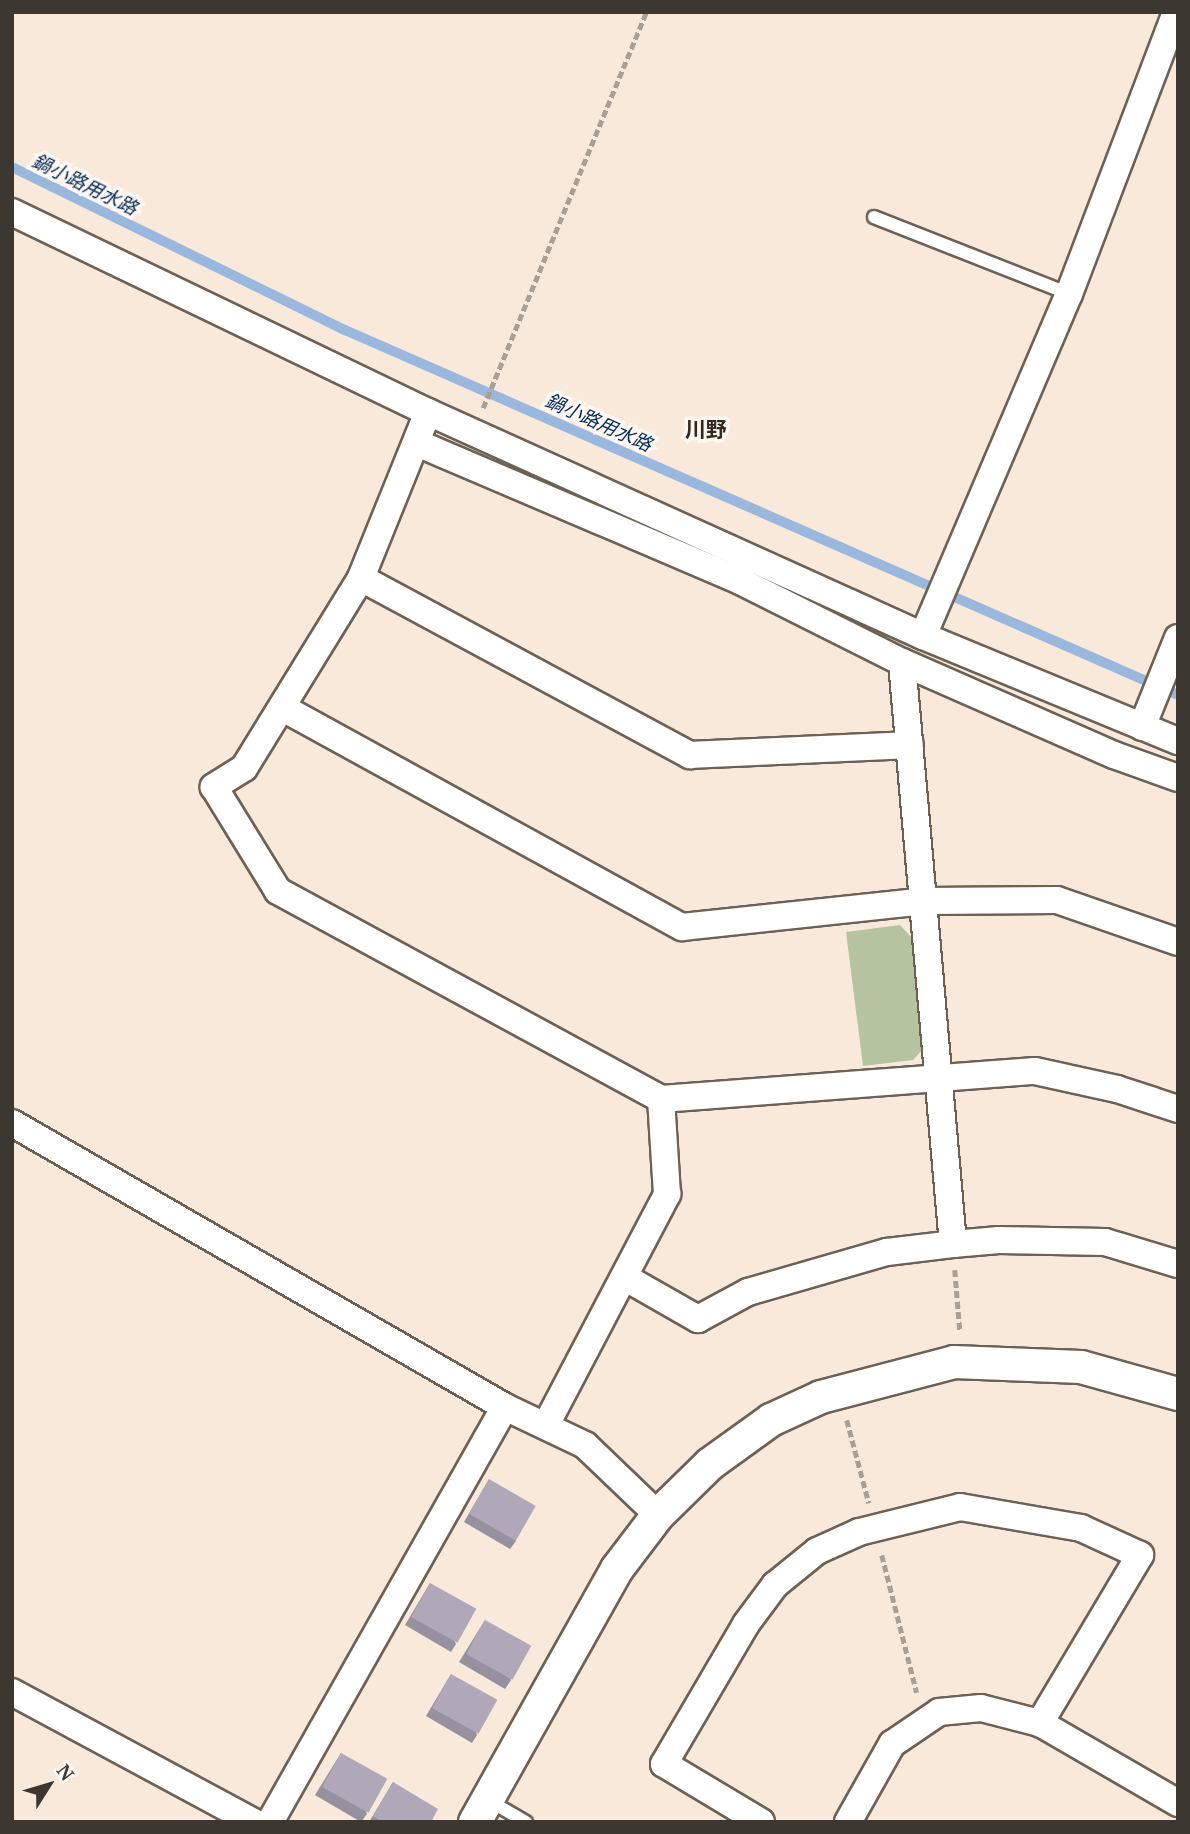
<!DOCTYPE html>
<meta charset="utf-8">
<style>
body{margin:0}
#map{position:relative;width:1190px;height:1834px;overflow:hidden;background:#f8e9db;font-family:"PT Serif","Noto Sans JP",serif}
div>[style]{position:absolute}
.green>*{inset:0;background:#b5c3a1}
.stream>*{height:10px;margin:-5px;padding:0 5px;transform-origin:5px;border-radius:5px;background:#9ab7de}
.path>*{height:4.5px;margin-top:-2.25px;transform-origin:0;background:repeating-linear-gradient(90deg,#aa9f95 0 7px,transparent 0 10.5px)}
.roads{filter:drop-shadow(2px 0 #6d6155) drop-shadow(-2px 0 #6d6155) drop-shadow(0 2px #6d6155) drop-shadow(0 -2px #6d6155)}
.service>*{height:12px;margin:-6px;padding:0 6px;transform-origin:6px;border-radius:6px;background:#fff}
.minor>*{height:26px;margin:-13px;padding:0 13px;transform-origin:13px;border-radius:13px;background:#fff}
.tertiary>*{height:32px;margin:-16px;padding:0 16px;transform-origin:16px;border-radius:16px;background:#fff}
.wall>*{inset:0;background:#97909e}
.building>*{inset:0;background:#b0a8b8;transform-origin:0 0}
span{translate:-50% -50%;white-space:nowrap;text-align:center;line-height:1.15;-webkit-text-stroke:7px #fef8f3;paint-order:stroke}
.water-label{font-size:19px;color:#012957;font-style:italic}
.quarter-label{font-size:21px;color:#33281e;font-weight:700}
.frame{position:absolute;inset:0;border:14px solid #3d3732;pointer-events:none}
.north{position:absolute;left:14px;top:1750px;width:70px;height:70px;-webkit-text-stroke:5px #fef8f3;paint-order:stroke;rotate:53deg;font-size:19px;font-weight:700;line-height:28px;text-align:center;color:#3d3732}
.north::after{content:'';display:block;margin:auto;width:24px;height:32px;background:#3d3732;clip-path:polygon(50% 0,100% 100%,50% 72%,0 100%)}
</style>
<div id="map">
<div class="green">
<div style="clip-path:polygon(900px 925px,914px 940px,924px 1048px,913px 1060px,863px 1066px,846px 932px)"></div>
</div>
<div class="stream">
<div style="left:12px;top:167px;width:371px;rotate:26.1deg"></div>
<div style="left:345px;top:330px;width:909px;rotate:23.66deg"></div>
</div>
<div class="path">
<div style="left:483px;top:408px;width:428px;rotate:-67.6deg"></div>
<div style="left:955px;top:1270px;width:61px;rotate:85.3deg"></div>
<div style="left:847px;top:1420px;width:86px;rotate:75.2deg"></div>
<div style="left:882px;top:1555px;width:142px;rotate:75.8deg"></div>
</div>
<div class="roads">
<div class="service">
<div style="left:874px;top:217px;width:210px;rotate:21.5deg"></div>
<div style="left:488px;top:1800px;width:44px;rotate:30.1deg"></div>
</div>
<div class="minor">
<div style="left:12px;top:212px;width:462px;rotate:25.7deg"></div>
<div style="left:428px;top:412px;width:543px;rotate:24.35deg"></div>
<div style="left:923px;top:636px;width:276px;rotate:22.4deg"></div>
<div style="left:428px;top:412px;width:179px;rotate:112deg"></div>
<div style="left:361px;top:578px;width:223px;rotate:121.6deg"></div>
<div style="left:244px;top:768px;width:36px;rotate:148deg"></div>
<div style="left:214px;top:787px;width:122px;rotate:58.4deg"></div>
<div style="left:278px;top:891px;width:436px;rotate:28.5deg"></div>
<div style="left:417px;top:443px;width:351px;rotate:23.1deg"></div>
<div style="left:740px;top:581px;width:181px;rotate:26.6deg"></div>
<div style="left:361px;top:578px;width:374px;rotate:28.3deg"></div>
<div style="left:690px;top:755px;width:220px;rotate:-2.6deg"></div>
<div style="left:923px;top:636px;width:372px;rotate:-66.9deg"></div>
<div style="left:1069px;top:294px;width:302px;rotate:-69.2deg"></div>
<div style="left:283px;top:708px;width:455px;rotate:28.8deg"></div>
<div style="left:682px;top:927px;width:244px;rotate:-6.1deg"></div>
<div style="left:925px;top:901px;width:132px;rotate:-0.4deg"></div>
<div style="left:1057px;top:900px;width:128px;rotate:19.1deg"></div>
<div style="left:1142px;top:727px;width:96px;rotate:-68deg"></div>
<div style="left:12px;top:1123px;width:569px;rotate:29.94deg"></div>
<div style="left:953px;top:1244px;width:584px;rotate:-95.01deg"></div>
<div style="left:902px;top:662px;width:232px;rotate:23.7deg"></div>
<div style="left:1114px;top:755px;width:68px;rotate:19.8deg"></div>
<div style="left:626px;top:1278px;width:83px;rotate:29.7deg"></div>
<div style="left:698px;top:1319px;width:57px;rotate:-28.4deg"></div>
<div style="left:748px;top:1292px;width:145px;rotate:-16.1deg"></div>
<div style="left:887px;top:1252px;width:66px;rotate:-6.9deg"></div>
<div style="left:953px;top:1244px;width:46px;rotate:-5deg"></div>
<div style="left:999px;top:1240px;width:106px;rotate:1.1deg"></div>
<div style="left:1105px;top:1242px;width:76px;rotate:16.8deg"></div>
<div style="left:547px;top:1423px;width:259px;rotate:-62.3deg"></div>
<div style="left:667px;top:1194px;width:95px;rotate:-93.6deg"></div>
<div style="left:661px;top:1099px;width:375px;rotate:-4.3deg"></div>
<div style="left:1035px;top:1071px;width:84px;rotate:12.4deg"></div>
<div style="left:1117px;top:1089px;width:64px;rotate:18.2deg"></div>
<div style="left:12px;top:1692px;width:274px;rotate:28.3deg"></div>
<div style="left:270px;top:1822px;width:477px;rotate:-60.5deg"></div>
<div style="left:505px;top:1407px;width:89px;rotate:25.4deg"></div>
<div style="left:585px;top:1445px;width:101px;rotate:43.8deg"></div>
<div style="left:761px;top:1822px;width:113px;rotate:-149.1deg"></div>
<div style="left:664px;top:1764px;width:162px;rotate:-59.6deg"></div>
<div style="left:746px;top:1624px;width:49px;rotate:-53.4deg"></div>
<div style="left:775px;top:1585px;width:54px;rotate:-39deg"></div>
<div style="left:817px;top:1551px;width:46px;rotate:-24.3deg"></div>
<div style="left:859px;top:1532px;width:104px;rotate:-13.9deg"></div>
<div style="left:960px;top:1507px;width:123px;rotate:9.8deg"></div>
<div style="left:1081px;top:1528px;width:65px;rotate:24.6deg"></div>
<div style="left:1140px;top:1555px;width:196px;rotate:120.8deg"></div>
<div style="left:848px;top:1822px;width:90px;rotate:-60.6deg"></div>
<div style="left:892px;top:1744px;width:57px;rotate:-34.2deg"></div>
<div style="left:939px;top:1712px;width:42px;rotate:-5.4deg"></div>
<div style="left:981px;top:1708px;width:61px;rotate:14.3deg"></div>
<div style="left:1040px;top:1723px;width:160px;rotate:30.1deg"></div>
</div>
<div class="tertiary">
<div style="left:475px;top:1822px;width:290px;rotate:-60.7deg"></div>
<div style="left:617px;top:1569px;width:68px;rotate:-52.8deg"></div>
<div style="left:658px;top:1515px;width:73px;rotate:-44.4deg"></div>
<div style="left:710px;top:1464px;width:75px;rotate:-35.8deg"></div>
<div style="left:771px;top:1420px;width:55px;rotate:-24.7deg"></div>
<div style="left:821px;top:1397px;width:138px;rotate:-14.7deg"></div>
<div style="left:954px;top:1362px;width:127px;rotate:2.3deg"></div>
<div style="left:1081px;top:1367px;width:101px;rotate:15.6deg"></div>
</div>
</div>
<div class="wall">
<div style="clip-path:polygon(489px 1479px,516px 1541px,510px 1549px,464px 1522px)"></div>
<div style="clip-path:polygon(430px 1583px,456px 1644px,451px 1652px,405px 1625px)"></div>
<div style="clip-path:polygon(485px 1620px,511px 1680px,505px 1689px,459px 1662px)"></div>
<div style="clip-path:polygon(451px 1674px,477px 1735px,472px 1743px,426px 1716px)"></div>
<div style="clip-path:polygon(341px 1753px,367px 1814px,361px 1822px,315px 1795px)"></div>
<div style="clip-path:polygon(393px 1782px,431px 1822px,369px 1822px)"></div>
</div>
<div class="building">
<div style="left:489px;top:1479px;width:54px;height:40px;rotate:30deg"></div>
<div style="left:430px;top:1583px;width:53px;height:39px;rotate:29deg"></div>
<div style="left:485px;top:1620px;width:53px;height:39px;rotate:29deg"></div>
<div style="left:451px;top:1674px;width:53px;height:39px;rotate:29deg"></div>
<div style="left:341px;top:1753px;width:53px;height:39px;rotate:29deg"></div>
<div style="clip-path:polygon(393px 1782px,438px 1809px,431px 1822px,382px 1822px,373px 1816px)"></div>
</div>
<div class="water-label">
<span style="left:85px;top:184px;rotate:26deg">鍋小路用水路</span>
<span style="left:599px;top:422px;rotate:24deg">鍋小路用水路</span>
</div>
<div class="quarter-label">
<span style="left:706px;top:429px">川野</span>
</div>
<div class="frame"></div>
<div class="north">N</div>
</div>
